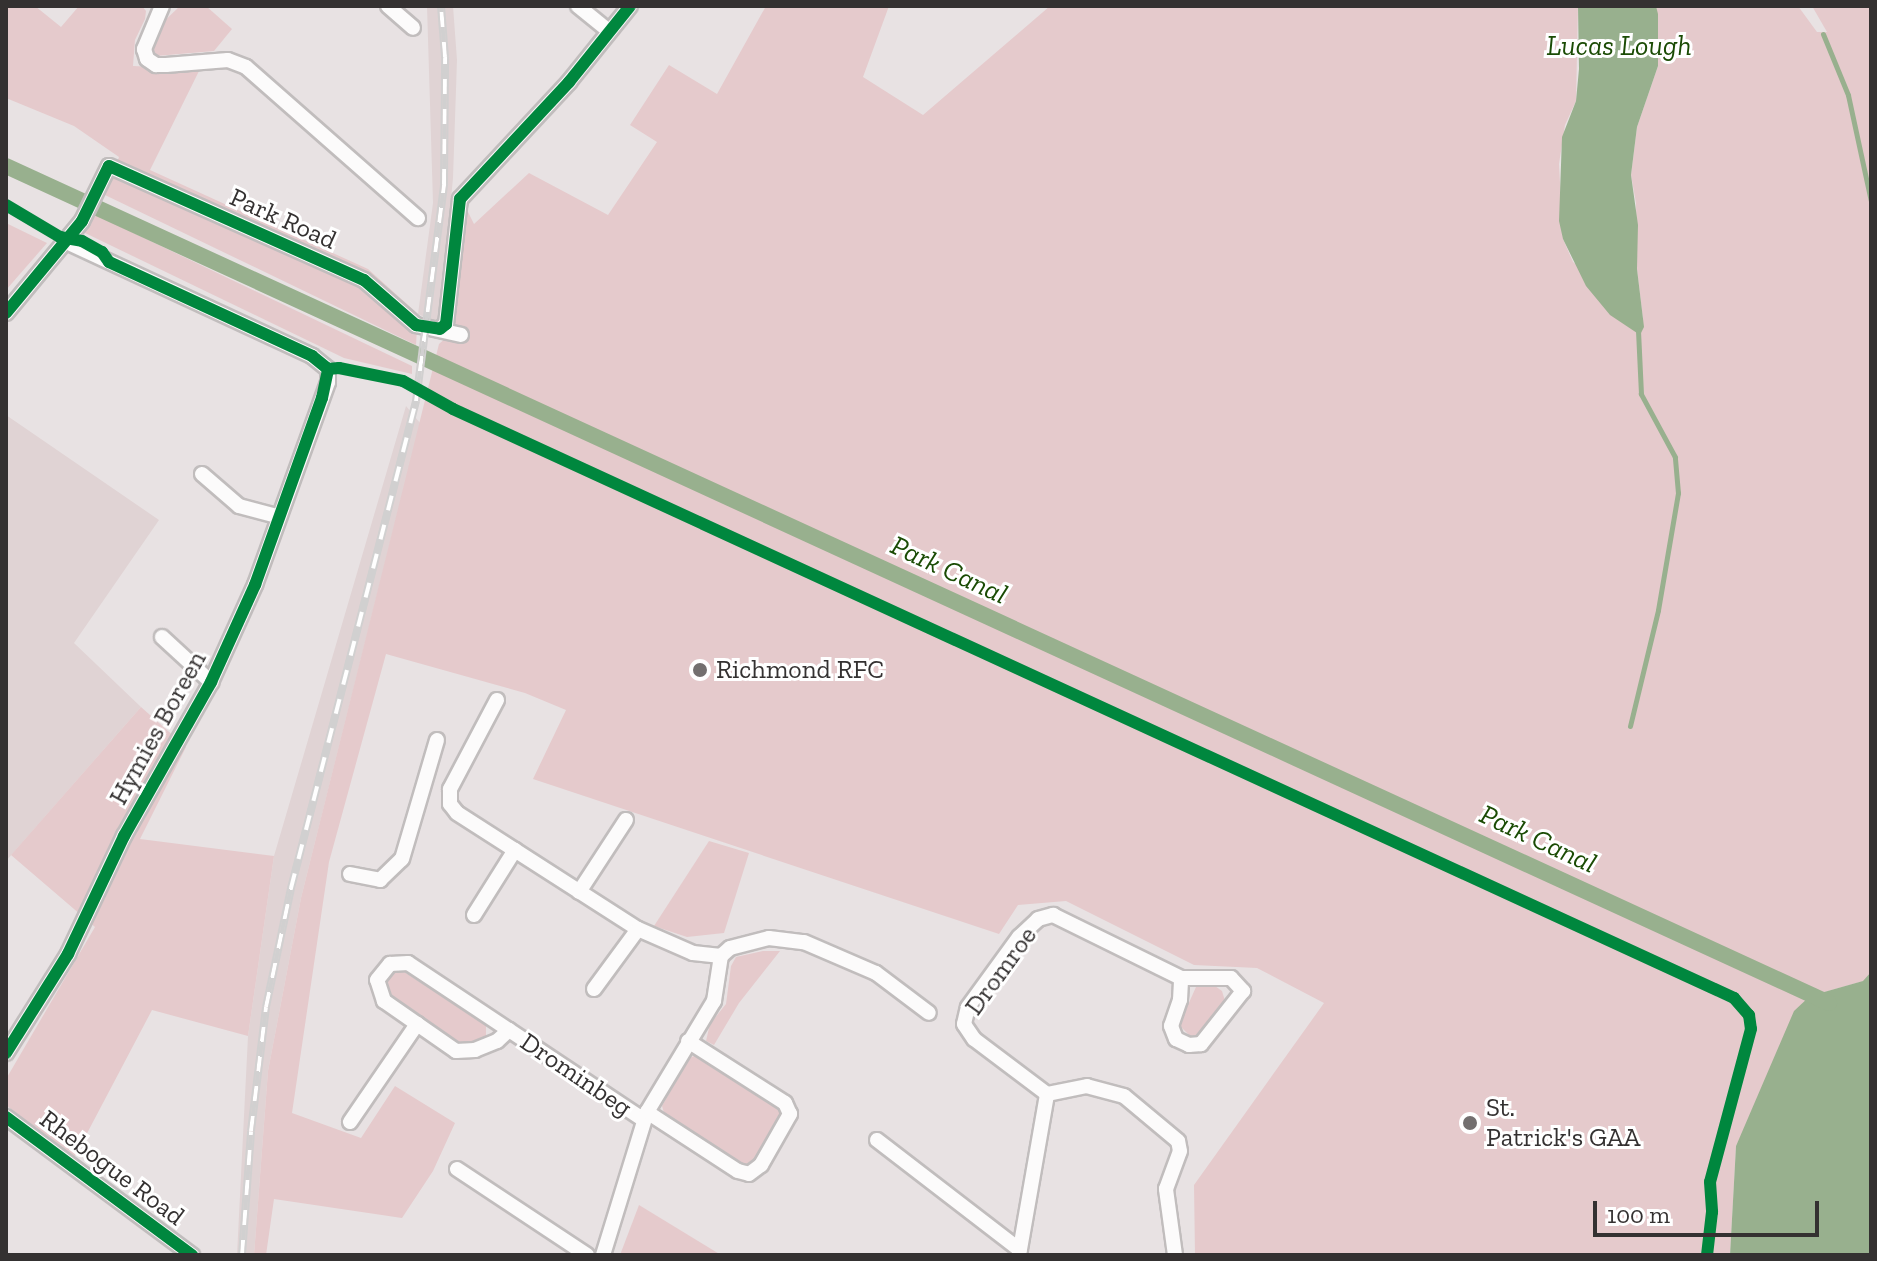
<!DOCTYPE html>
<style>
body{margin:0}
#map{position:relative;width:1877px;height:1261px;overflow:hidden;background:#e8e2e3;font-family:"Zilla Slab",serif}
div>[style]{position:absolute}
.built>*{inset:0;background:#e0d3d4}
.green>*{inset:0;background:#e5cacc}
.water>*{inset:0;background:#98b08e}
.stream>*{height:5px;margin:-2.5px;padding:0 2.5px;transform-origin:2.5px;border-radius:2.5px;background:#98b08e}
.canal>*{height:16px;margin:-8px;padding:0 8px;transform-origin:8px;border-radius:8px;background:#98b08e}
.roads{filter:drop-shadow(2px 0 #c1bdbd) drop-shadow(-2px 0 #c1bdbd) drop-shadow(0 2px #c1bdbd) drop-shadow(0 -2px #c1bdbd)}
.minor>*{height:14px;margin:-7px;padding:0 7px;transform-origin:7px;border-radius:7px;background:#fcfbfb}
.rail>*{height:8px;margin-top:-4px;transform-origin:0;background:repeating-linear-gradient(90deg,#fff 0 15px,#d1d0d0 0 30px);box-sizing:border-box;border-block:2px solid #d1d0d0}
.cycleway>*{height:12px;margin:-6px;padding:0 6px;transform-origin:6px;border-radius:6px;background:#00873e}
.dots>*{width:22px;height:22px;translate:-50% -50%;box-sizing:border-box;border:4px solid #fff;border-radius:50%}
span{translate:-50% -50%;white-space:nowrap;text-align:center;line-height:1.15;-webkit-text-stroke:6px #fff;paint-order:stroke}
.street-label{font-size:26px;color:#343131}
.poi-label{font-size:26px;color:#343131}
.left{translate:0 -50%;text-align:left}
.water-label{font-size:28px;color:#1a4b04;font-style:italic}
.frame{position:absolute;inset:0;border:8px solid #343131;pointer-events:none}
.scale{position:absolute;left:1593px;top:1201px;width:226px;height:36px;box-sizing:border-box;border:4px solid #343131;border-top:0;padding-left:10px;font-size:24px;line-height:28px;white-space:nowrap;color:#343131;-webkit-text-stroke:6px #fff;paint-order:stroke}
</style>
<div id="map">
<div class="built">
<div style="clip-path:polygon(427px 6px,453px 6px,457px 60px,453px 178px,439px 324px,418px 314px,433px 203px)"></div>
<div style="clip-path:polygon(406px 406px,420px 423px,301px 898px,268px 1071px,254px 1255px,237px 1255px,248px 1036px,274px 856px)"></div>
<div style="clip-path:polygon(6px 415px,159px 520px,74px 643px,141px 707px,6px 861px)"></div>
</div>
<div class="green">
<div style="clip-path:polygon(6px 6px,35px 6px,61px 27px,79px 6px,142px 6px,146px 11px,145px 19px,135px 40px,133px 66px,200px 69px,150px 170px,368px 269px,418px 314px,416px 345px,105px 195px,119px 157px,74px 126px,6px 98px)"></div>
<div style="clip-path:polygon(180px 6px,206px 6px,232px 29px,214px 51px,156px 56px,150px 51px,158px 27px)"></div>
<div style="clip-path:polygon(766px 6px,889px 6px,863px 77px,923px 115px,1050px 6px,1578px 6px,1576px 101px,1565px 125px,1559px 164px,1563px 239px,1573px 262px,1643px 319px,1637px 269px,1636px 203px,1631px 175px,1637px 127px,1658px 66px,1656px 6px,1798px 6px,1817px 32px,1827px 32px,1812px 6px,1871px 6px,1871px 972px,1864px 981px,1810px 996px,1736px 1146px,1730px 1255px,1195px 1255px,1194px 1185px,1324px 1003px,1257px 968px,1194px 965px,1066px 901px,1018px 905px,999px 934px,533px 779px,566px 710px,525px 693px,386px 654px,329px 862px,292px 1113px,361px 1138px,395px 1086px,455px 1123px,433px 1171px,402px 1218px,274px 1199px,266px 1255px,254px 1255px,268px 1071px,301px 898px,439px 344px,449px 335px,466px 208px,474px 224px,529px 173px,608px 215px,657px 142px,630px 125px,669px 65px,717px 94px)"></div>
<div style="clip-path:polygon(94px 214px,412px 366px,412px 374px,344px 358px,83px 232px)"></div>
<div style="clip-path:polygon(6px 223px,47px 243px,6px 290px)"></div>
<div style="clip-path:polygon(141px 707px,186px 747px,140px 839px,274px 856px,248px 1036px,152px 1010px,74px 1158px,6px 1105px,6px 1079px,95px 927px,11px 855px)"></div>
<div style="clip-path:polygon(709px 841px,749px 853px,724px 933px,687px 937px,654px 926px)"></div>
<div style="clip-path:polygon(763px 951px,780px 951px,739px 1003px,714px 1045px,706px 1041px,710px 1024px,726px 1004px,731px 966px,736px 957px)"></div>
<div style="clip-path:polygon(398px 968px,486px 1024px,486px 1036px,472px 1044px,459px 1045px,387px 995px,383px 982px)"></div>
<div style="clip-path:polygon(1215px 986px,1222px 991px,1225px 1001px,1196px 1036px,1191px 1037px,1179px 1025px,1196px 987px)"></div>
<div style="clip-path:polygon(697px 1055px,776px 1105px,782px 1116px,753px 1162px,746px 1167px,665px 1116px,662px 1106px,689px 1058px)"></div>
<div style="clip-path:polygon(639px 1205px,721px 1255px,620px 1255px)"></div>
</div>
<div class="water">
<div style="clip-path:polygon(1578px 6px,1656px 6px,1658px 14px,1658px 66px,1637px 127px,1631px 175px,1638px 225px,1637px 269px,1644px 327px,1640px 335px,1610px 315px,1586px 286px,1563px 239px,1559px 221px,1562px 137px,1576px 101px,1579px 69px)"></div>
<div style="clip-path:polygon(1871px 972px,1871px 1255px,1730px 1255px,1736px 1146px,1794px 1011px,1810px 996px,1863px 981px)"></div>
</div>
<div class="stream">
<div style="left:1823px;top:34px;width:66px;rotate:67.7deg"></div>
<div style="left:1848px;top:95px;width:108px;rotate:77.8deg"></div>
<div style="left:1630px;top:726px;width:119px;rotate:-76.4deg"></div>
<div style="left:1658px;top:610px;width:119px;rotate:-80.3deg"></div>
<div style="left:1678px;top:493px;width:36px;rotate:-95deg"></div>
<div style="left:1675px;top:457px;width:72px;rotate:-118.4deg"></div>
<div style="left:1641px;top:394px;width:64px;rotate:-92.7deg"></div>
</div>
<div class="canal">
<div style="left:6px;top:166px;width:2006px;rotate:24.66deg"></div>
</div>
<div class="roads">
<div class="minor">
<div style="left:162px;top:6px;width:47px;rotate:112.7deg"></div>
<div style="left:144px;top:49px;width:10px;rotate:73deg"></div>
<div style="left:147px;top:59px;width:11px;rotate:34deg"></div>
<div style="left:156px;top:65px;width:10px"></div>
<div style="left:166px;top:65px;width:62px;rotate:-4.6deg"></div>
<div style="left:228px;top:60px;width:19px;rotate:21deg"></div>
<div style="left:246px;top:67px;width:229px;rotate:41.3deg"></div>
<div style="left:388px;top:6px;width:33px;rotate:41deg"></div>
<div style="left:578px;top:6px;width:40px;rotate:39deg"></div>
<div style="left:6px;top:313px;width:119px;rotate:-50.4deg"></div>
<div style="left:82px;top:221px;width:61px;rotate:-63.9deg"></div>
<div style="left:109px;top:166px;width:279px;rotate:24.1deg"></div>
<div style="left:364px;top:280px;width:69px;rotate:40.9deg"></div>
<div style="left:416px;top:325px;width:46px;rotate:12.5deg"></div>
<div style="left:440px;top:329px;width:8px;rotate:-40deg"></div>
<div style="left:446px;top:324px;width:126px;rotate:-83.6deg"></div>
<div style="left:460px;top:199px;width:160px;rotate:-47deg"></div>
<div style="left:569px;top:82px;width:97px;rotate:-51.2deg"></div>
<div style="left:202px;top:474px;width:49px;rotate:40.9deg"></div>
<div style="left:239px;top:506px;width:39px;rotate:15deg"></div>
<div style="left:162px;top:637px;width:67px;rotate:42.6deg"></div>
<div style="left:497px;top:700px;width:101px;rotate:117.8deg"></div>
<div style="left:450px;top:789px;width:15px;rotate:90deg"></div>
<div style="left:450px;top:804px;width:11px;rotate:52deg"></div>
<div style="left:457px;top:813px;width:215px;rotate:32.7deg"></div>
<div style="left:638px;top:929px;width:60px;rotate:23.6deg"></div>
<div style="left:693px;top:953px;width:28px;rotate:6deg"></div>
<div style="left:350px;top:874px;width:31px;rotate:11deg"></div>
<div style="left:380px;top:880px;width:30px;rotate:-44deg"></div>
<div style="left:402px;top:859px;width:124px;rotate:-73.6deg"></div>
<div style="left:579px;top:892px;width:86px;rotate:-56.9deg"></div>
<div style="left:474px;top:915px;width:77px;rotate:-57.8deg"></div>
<div style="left:594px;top:989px;width:74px;rotate:-53.7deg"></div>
<div style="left:509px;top:1030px;width:16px;rotate:137deg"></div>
<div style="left:497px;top:1041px;width:24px;rotate:158deg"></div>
<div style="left:475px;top:1050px;width:19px;rotate:177deg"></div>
<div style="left:456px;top:1051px;width:88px;rotate:-145.2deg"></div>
<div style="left:384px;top:1001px;width:22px;rotate:-108deg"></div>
<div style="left:377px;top:980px;width:21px;rotate:-51deg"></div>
<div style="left:390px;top:964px;width:18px;rotate:-3deg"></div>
<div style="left:408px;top:963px;width:121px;rotate:33.6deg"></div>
<div style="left:509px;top:1030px;width:162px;rotate:33.7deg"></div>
<div style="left:6px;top:1053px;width:117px;rotate:-57.9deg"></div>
<div style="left:68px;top:954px;width:131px;rotate:-64.6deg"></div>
<div style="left:124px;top:836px;width:177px;rotate:-60.5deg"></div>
<div style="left:211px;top:682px;width:107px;rotate:-65.6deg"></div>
<div style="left:255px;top:585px;width:216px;rotate:-70.2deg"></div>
<div style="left:328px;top:382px;width:13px;rotate:-90deg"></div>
<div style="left:328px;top:369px;width:21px;rotate:-141deg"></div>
<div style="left:312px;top:356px;width:271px;rotate:-155.1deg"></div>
<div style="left:647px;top:1112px;width:108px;rotate:33deg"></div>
<div style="left:738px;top:1171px;width:11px;rotate:15deg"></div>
<div style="left:749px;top:1174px;width:15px;rotate:-37deg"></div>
<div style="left:761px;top:1165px;width:59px;rotate:-60.4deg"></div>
<div style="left:790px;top:1114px;width:12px;rotate:-114deg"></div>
<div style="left:785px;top:1103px;width:115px;rotate:-147.4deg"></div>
<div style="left:6px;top:1117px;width:232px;rotate:36.6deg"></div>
<div style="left:350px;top:1122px;width:119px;rotate:-55.6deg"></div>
<div style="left:877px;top:1140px;width:180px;rotate:37.6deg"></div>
<div style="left:457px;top:1169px;width:156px;rotate:33.5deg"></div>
<div style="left:603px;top:1255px;width:150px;rotate:-72.9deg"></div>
<div style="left:647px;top:1112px;width:130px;rotate:-58.9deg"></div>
<div style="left:714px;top:1001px;width:46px;rotate:-81.2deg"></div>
<div style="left:721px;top:956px;width:12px;rotate:-42deg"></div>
<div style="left:730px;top:948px;width:40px;rotate:-14.4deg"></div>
<div style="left:769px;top:938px;width:35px;rotate:7deg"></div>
<div style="left:804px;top:942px;width:78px;rotate:23.3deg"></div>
<div style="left:876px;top:973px;width:66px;rotate:37deg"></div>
<div style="left:1019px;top:1255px;width:163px;rotate:-80.1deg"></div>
<div style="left:1175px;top:1255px;width:67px;rotate:-97.8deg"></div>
<div style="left:1166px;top:1189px;width:40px;rotate:-69.8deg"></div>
<div style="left:1180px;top:1151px;width:10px;rotate:-101deg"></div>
<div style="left:1178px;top:1141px;width:70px;rotate:-140.2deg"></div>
<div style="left:1124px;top:1096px;width:38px;rotate:-165deg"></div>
<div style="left:1087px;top:1086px;width:41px;rotate:168.7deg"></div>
<div style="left:1047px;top:1094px;width:91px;rotate:-143deg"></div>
<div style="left:974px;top:1039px;width:18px;rotate:-124deg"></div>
<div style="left:964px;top:1024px;width:17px;rotate:-77deg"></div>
<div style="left:968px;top:1007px;width:87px;rotate:-53.9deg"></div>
<div style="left:1019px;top:937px;width:26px;rotate:-43deg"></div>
<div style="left:1038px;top:919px;width:16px;rotate:-15deg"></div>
<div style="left:1053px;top:915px;width:143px;rotate:26.2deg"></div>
<div style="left:1181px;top:978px;width:50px"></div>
<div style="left:1231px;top:978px;width:18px;rotate:47deg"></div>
<div style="left:1243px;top:991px;width:68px;rotate:128.4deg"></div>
<div style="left:1201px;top:1044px;width:12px;rotate:175deg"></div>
<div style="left:1189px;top:1045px;width:14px;rotate:-155deg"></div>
<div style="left:1176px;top:1039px;width:14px;rotate:-111deg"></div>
<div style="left:1171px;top:1026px;width:28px;rotate:-71deg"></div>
<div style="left:1180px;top:1000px;width:22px;rotate:-87deg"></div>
</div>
</div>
<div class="rail">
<div style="left:242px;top:1255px;width:124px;rotate:-85.8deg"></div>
<div style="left:251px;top:1131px;width:125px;rotate:-83.1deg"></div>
<div style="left:266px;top:1007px;width:122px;rotate:-78.1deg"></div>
<div style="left:291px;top:888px;width:503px;rotate:-75.6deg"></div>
<div style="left:416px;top:401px;width:219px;rotate:-82.6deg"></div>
<div style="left:444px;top:184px;width:127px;rotate:-89.5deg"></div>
<div style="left:445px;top:57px;width:51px;rotate:-94.5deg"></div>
</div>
<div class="cycleway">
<div style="left:6px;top:205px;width:63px;rotate:30.7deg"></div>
<div style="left:60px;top:237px;width:22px;rotate:10deg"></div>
<div style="left:82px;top:241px;width:23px;rotate:29deg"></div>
<div style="left:102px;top:252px;width:12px;rotate:55deg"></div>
<div style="left:109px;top:262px;width:224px;rotate:24.8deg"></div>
<div style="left:312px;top:356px;width:21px;rotate:39deg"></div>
<div style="left:328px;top:369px;width:11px;rotate:-5deg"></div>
<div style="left:339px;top:368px;width:65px;rotate:11.5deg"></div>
<div style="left:403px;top:381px;width:57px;rotate:29.2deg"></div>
<div style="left:453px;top:409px;width:1410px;rotate:24.69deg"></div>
<div style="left:1734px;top:998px;width:23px;rotate:49deg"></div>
<div style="left:1749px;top:1015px;width:14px;rotate:82deg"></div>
<div style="left:1751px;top:1029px;width:158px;rotate:105deg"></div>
<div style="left:1710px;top:1182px;width:30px;rotate:86deg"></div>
<div style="left:1712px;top:1212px;width:43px;rotate:96.6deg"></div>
<div style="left:6px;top:313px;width:119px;rotate:-50.4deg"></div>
<div style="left:82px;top:221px;width:61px;rotate:-63.9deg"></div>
<div style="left:109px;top:166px;width:279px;rotate:24.1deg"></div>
<div style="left:364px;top:280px;width:69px;rotate:40.9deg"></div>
<div style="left:416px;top:325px;width:24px;rotate:9deg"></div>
<div style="left:440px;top:329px;width:8px;rotate:-40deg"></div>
<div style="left:446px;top:324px;width:126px;rotate:-83.6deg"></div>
<div style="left:460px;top:199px;width:160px;rotate:-47deg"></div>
<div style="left:569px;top:82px;width:97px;rotate:-51.2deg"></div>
<div style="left:6px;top:1053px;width:117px;rotate:-57.9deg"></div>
<div style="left:68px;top:954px;width:131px;rotate:-64.6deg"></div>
<div style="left:124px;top:836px;width:177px;rotate:-60.5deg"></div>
<div style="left:211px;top:682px;width:107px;rotate:-65.6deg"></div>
<div style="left:255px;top:585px;width:199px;rotate:-70.3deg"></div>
<div style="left:322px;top:398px;width:30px;rotate:-78deg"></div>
<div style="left:6px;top:1117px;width:232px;rotate:36.6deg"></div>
</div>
<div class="dots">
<div style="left:700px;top:670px;background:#736f6f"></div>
<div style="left:1470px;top:1123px;background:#736f6f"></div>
</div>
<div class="street-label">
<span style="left:283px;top:219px;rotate:24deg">Park Road</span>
<span style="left:158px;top:728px;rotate:-61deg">Hymies Boreen</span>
<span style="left:1001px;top:971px;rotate:-54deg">Dromroe</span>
<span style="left:576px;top:1075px;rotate:34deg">Drominbeg</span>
<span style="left:112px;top:1168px;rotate:37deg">Rhebogue Road</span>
</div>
<div class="poi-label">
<span class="left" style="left:716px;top:670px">Richmond RFC</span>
<span class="left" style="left:1486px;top:1123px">St.<br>Patrick's GAA</span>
</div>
<div class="water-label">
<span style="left:1619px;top:46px">Lucas Lough</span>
<span style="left:949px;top:570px;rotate:25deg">Park Canal</span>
<span style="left:1538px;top:839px;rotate:25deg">Park Canal</span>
</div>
<div class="frame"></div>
<div class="scale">100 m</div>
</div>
